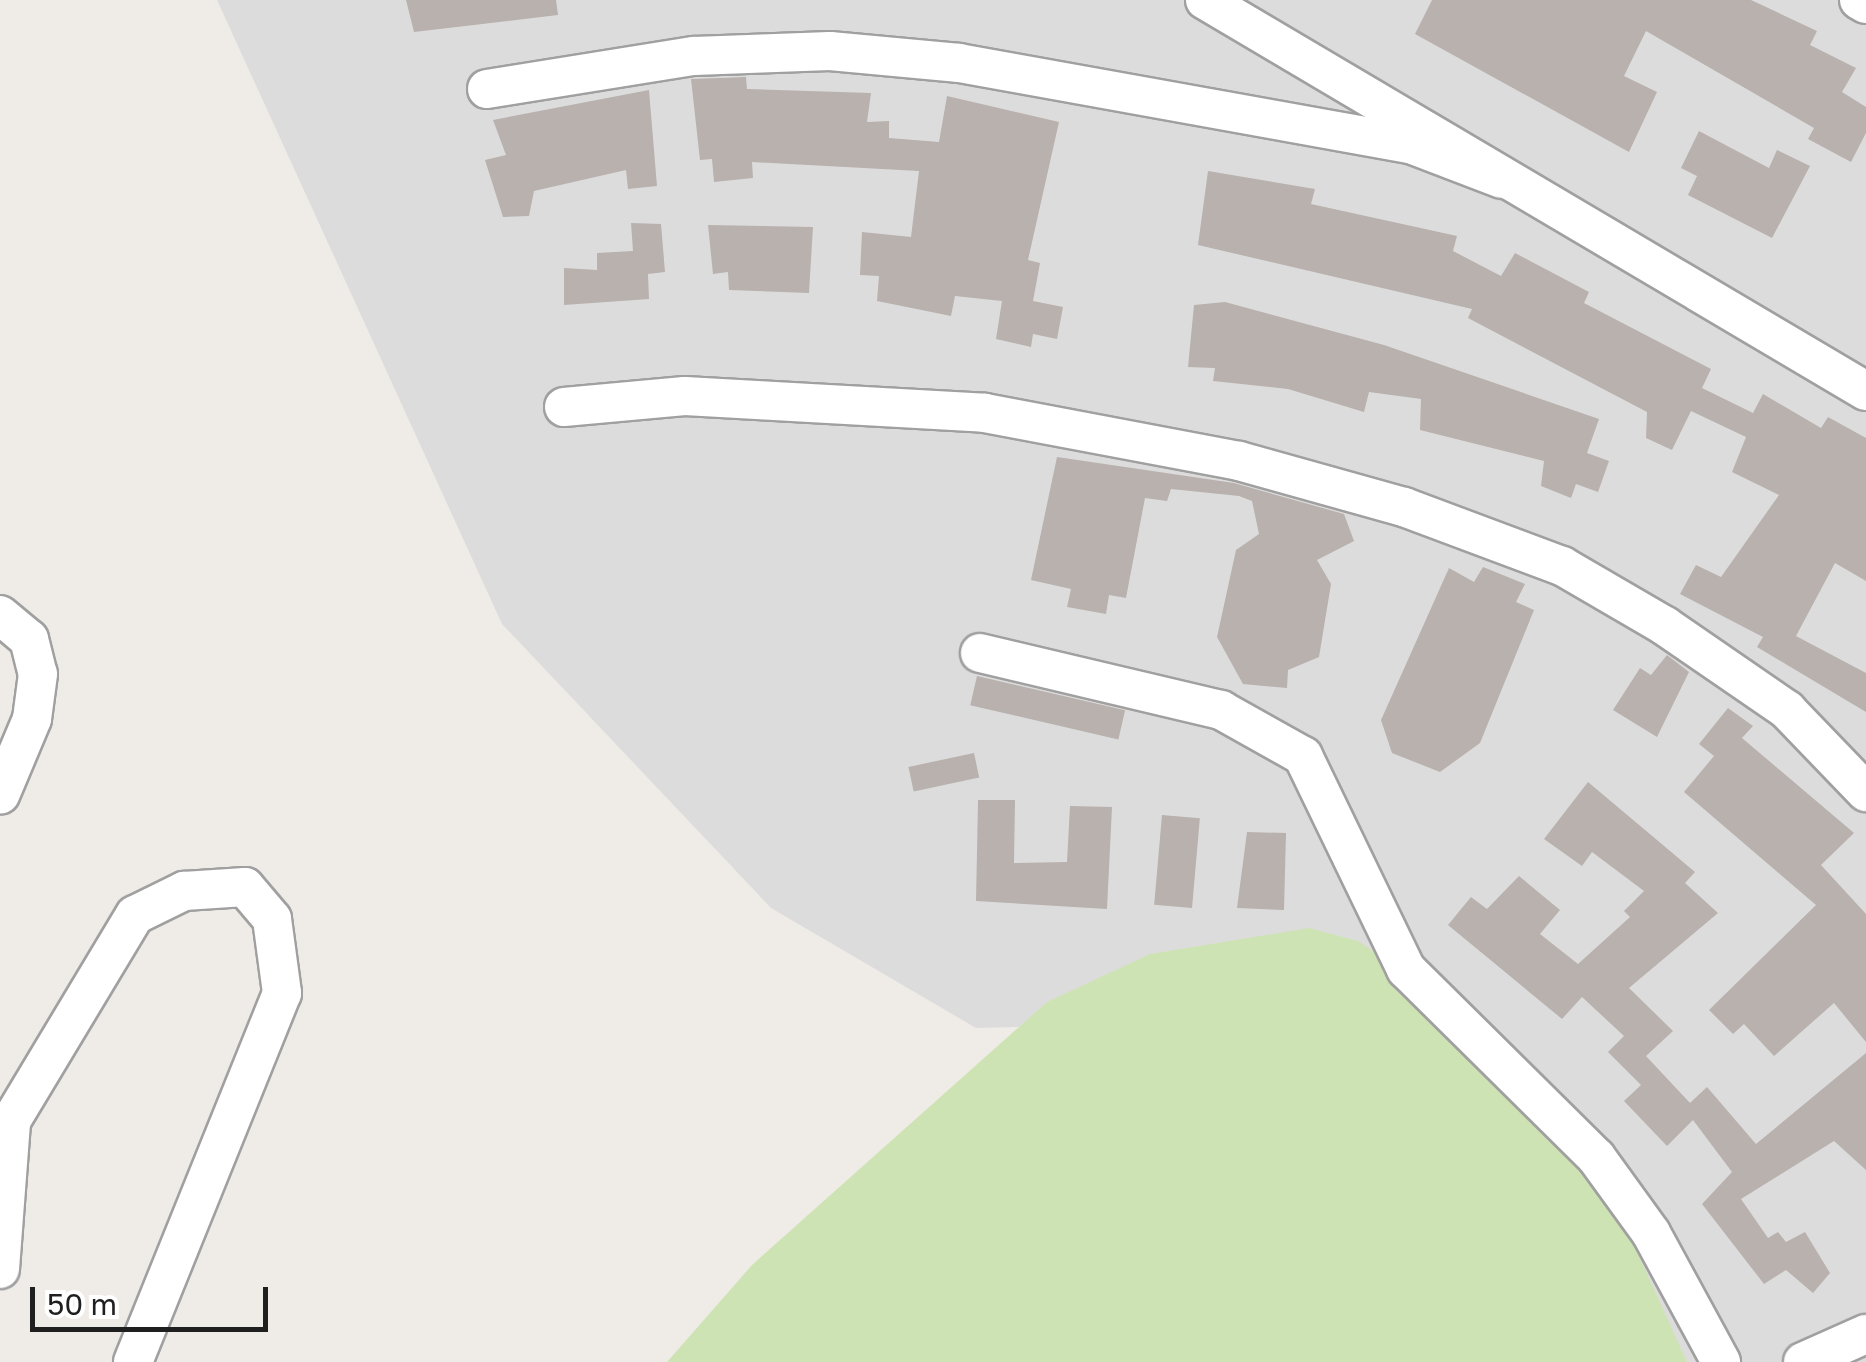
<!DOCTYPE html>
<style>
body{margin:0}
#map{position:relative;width:1866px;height:1362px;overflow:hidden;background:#efece7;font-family:"Golos Text",sans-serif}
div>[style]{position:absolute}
.residential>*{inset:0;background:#dddcdd}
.grass>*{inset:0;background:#cee3b3}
.building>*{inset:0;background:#b8b1ad;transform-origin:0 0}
.roads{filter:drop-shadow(2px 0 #a0a0a0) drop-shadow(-2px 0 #a0a0a0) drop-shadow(0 2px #a0a0a0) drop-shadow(0 -2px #a0a0a0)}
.minor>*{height:38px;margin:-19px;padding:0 19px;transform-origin:19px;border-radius:19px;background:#fff}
span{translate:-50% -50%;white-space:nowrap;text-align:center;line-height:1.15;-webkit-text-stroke:8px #fff;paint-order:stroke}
.scale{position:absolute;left:30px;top:1287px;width:238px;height:45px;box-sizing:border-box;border:5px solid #1f1f1f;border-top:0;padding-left:12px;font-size:30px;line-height:35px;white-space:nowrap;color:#1f1f1f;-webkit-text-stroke:8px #fff;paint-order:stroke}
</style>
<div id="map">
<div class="residential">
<div style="clip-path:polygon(217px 0,1866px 0,1866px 1362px,1445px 1362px,1147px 1024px,976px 1028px,771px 908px,502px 624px)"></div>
</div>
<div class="grass">
<div style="clip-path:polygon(1309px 928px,1358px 941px,1447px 1000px,1619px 1212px,1687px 1362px,667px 1362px,752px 1265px,1047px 1002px,1150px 954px)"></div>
</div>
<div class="building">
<div style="clip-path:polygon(406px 0,556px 0,558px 15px,414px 32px)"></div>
<div style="clip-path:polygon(1432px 0,1751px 0,1817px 31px,1810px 45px,1856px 68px,1842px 92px,1866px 107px,1866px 133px,1851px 162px,1808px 139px,1814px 128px,1646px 31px,1624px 76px,1657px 92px,1629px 152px,1415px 34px)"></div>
<div style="clip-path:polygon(746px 77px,747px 89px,871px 93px,867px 122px,889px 121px,889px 138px,939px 142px,947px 96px,1059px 122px,1028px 260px,1040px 263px,1033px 301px,1063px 307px,1057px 339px,1033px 334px,1031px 347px,996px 339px,1002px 301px,955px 296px,951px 316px,877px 301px,879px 276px,860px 275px,862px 232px,911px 237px,919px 171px,752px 162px,753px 178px,714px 182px,712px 159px,700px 160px,691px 79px)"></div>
<div style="clip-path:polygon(649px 90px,657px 186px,628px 189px,626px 170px,534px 191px,529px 216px,503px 217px,485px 160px,506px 155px,493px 120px)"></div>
<div style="clip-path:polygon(1699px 131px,1769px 168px,1777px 150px,1810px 166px,1772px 238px,1688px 195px,1697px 176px,1681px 168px)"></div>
<div style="clip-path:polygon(1208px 171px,1315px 189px,1311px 204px,1457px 236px,1453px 251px,1501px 276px,1515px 253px,1589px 292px,1584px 303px,1711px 369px,1702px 388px,1753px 413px,1763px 394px,1821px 428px,1828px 417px,1866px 438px,1866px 581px,1835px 563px,1796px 636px,1866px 673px,1866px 712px,1757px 647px,1763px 637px,1680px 594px,1696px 565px,1721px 577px,1779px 495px,1732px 472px,1746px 437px,1691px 411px,1672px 450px,1646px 438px,1647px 412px,1468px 318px,1472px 309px,1198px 245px)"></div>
<div style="clip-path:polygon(631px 223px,661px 224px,665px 272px,648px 274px,649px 299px,564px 305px,564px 268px,597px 270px,597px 253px,633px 251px)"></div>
<div style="clip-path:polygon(708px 225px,813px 227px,809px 293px,729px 290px,728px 272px,713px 274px)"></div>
<div style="clip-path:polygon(1225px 302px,1384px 345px,1599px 419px,1587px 453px,1609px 461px,1598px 492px,1576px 484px,1571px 498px,1541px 486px,1544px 461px,1420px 430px,1421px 399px,1369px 392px,1364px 412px,1288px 389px,1213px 381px,1215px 368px,1188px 367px,1194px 305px)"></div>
<div style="clip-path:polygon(1057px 457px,1234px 483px,1344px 514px,1354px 541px,1317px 560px,1331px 584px,1319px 657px,1288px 670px,1287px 688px,1243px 684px,1217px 637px,1236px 550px,1259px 534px,1252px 501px,1239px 496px,1171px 489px,1167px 501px,1145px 498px,1126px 598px,1109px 595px,1106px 614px,1067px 607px,1071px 589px,1031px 580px)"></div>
<div style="clip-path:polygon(1483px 567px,1525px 584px,1516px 602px,1534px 610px,1480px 743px,1440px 772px,1392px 753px,1381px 720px,1449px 568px,1474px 582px)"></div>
<div style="clip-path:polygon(1667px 655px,1689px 672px,1657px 737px,1613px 710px,1640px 668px,1651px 675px)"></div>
<div style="left:977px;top:676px;width:152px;height:30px;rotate:13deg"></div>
<div style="clip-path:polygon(1728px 708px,1753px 726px,1742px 738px,1854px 833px,1821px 865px,1866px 914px,1866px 1042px,1834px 1003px,1774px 1056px,1744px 1024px,1733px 1034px,1709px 1010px,1816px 905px,1684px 792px,1714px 756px,1699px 744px)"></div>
<div style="left:974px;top:753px;width:25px;height:67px;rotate:78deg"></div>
<div style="clip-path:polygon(1588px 782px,1695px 872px,1685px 883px,1718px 913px,1629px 988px,1673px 1031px,1646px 1056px,1690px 1103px,1707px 1087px,1756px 1144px,1866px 1053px,1866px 1170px,1834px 1141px,1741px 1199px,1768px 1238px,1778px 1232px,1786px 1242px,1805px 1232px,1830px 1273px,1813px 1293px,1786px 1270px,1764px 1284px,1702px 1204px,1732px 1172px,1693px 1120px,1667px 1146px,1624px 1101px,1641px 1085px,1608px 1052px,1624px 1036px,1582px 997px,1562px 1019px,1448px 925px,1471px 897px,1487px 909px,1519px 876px,1560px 910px,1540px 934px,1578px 964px,1630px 917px,1624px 911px,1644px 891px,1592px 852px,1582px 866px,1544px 839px)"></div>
<div style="clip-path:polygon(978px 800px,1015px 800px,1014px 863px,1067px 862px,1070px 806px,1112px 807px,1107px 909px,976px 901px)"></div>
<div style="left:1162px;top:815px;width:38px;height:90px;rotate:5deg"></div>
<div style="clip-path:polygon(1247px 832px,1286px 833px,1284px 910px,1237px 908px)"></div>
</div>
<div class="roads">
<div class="minor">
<div style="left:1205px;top:0;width:768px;rotate:30.61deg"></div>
<div style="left:1859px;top:0;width:8px;rotate:30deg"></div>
<div style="left:487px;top:89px;width:210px;rotate:-9.1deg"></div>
<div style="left:694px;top:56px;width:136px;rotate:-2.1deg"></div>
<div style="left:830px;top:51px;width:130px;rotate:5.3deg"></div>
<div style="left:959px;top:63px;width:461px;rotate:10.2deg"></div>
<div style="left:1413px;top:145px;width:95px;rotate:20.9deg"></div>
<div style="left:564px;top:407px;width:121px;rotate:-5.2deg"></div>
<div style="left:685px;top:396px;width:300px;rotate:3.2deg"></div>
<div style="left:985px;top:413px;width:258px;rotate:10.7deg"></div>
<div style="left:1239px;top:461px;width:171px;rotate:15.6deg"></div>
<div style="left:1404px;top:507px;width:169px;rotate:20.5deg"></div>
<div style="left:1562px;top:566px;width:119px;rotate:30.2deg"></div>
<div style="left:1665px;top:626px;width:148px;rotate:34.5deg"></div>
<div style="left:1787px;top:710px;width:114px;rotate:46.1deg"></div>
<div style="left:0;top:615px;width:38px;rotate:40deg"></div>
<div style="left:29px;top:639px;width:36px;rotate:76deg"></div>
<div style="left:38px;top:674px;width:45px;rotate:97.6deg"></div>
<div style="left:32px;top:719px;width:82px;rotate:112.8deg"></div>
<div style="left:980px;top:653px;width:248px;rotate:13.3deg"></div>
<div style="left:1221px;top:710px;width:94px;rotate:29.3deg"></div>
<div style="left:1303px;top:756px;width:237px;rotate:64.2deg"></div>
<div style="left:1406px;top:969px;width:267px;rotate:44.7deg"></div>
<div style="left:1596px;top:1157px;width:94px;rotate:54.1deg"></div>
<div style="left:1651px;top:1233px;width:147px;rotate:61.5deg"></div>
<div style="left:0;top:1269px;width:148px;rotate:-85.7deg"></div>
<div style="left:11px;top:1121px;width:240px;rotate:-59deg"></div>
<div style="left:135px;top:915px;width:55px;rotate:-26.1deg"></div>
<div style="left:184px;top:891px;width:61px;rotate:-3.8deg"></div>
<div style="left:245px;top:887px;width:42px;rotate:49.8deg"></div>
<div style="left:272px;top:919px;width:75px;rotate:82.3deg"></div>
<div style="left:282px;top:993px;width:398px;rotate:112deg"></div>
<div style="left:1803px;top:1362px;width:69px;rotate:-24deg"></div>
</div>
</div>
<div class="scale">50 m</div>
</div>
